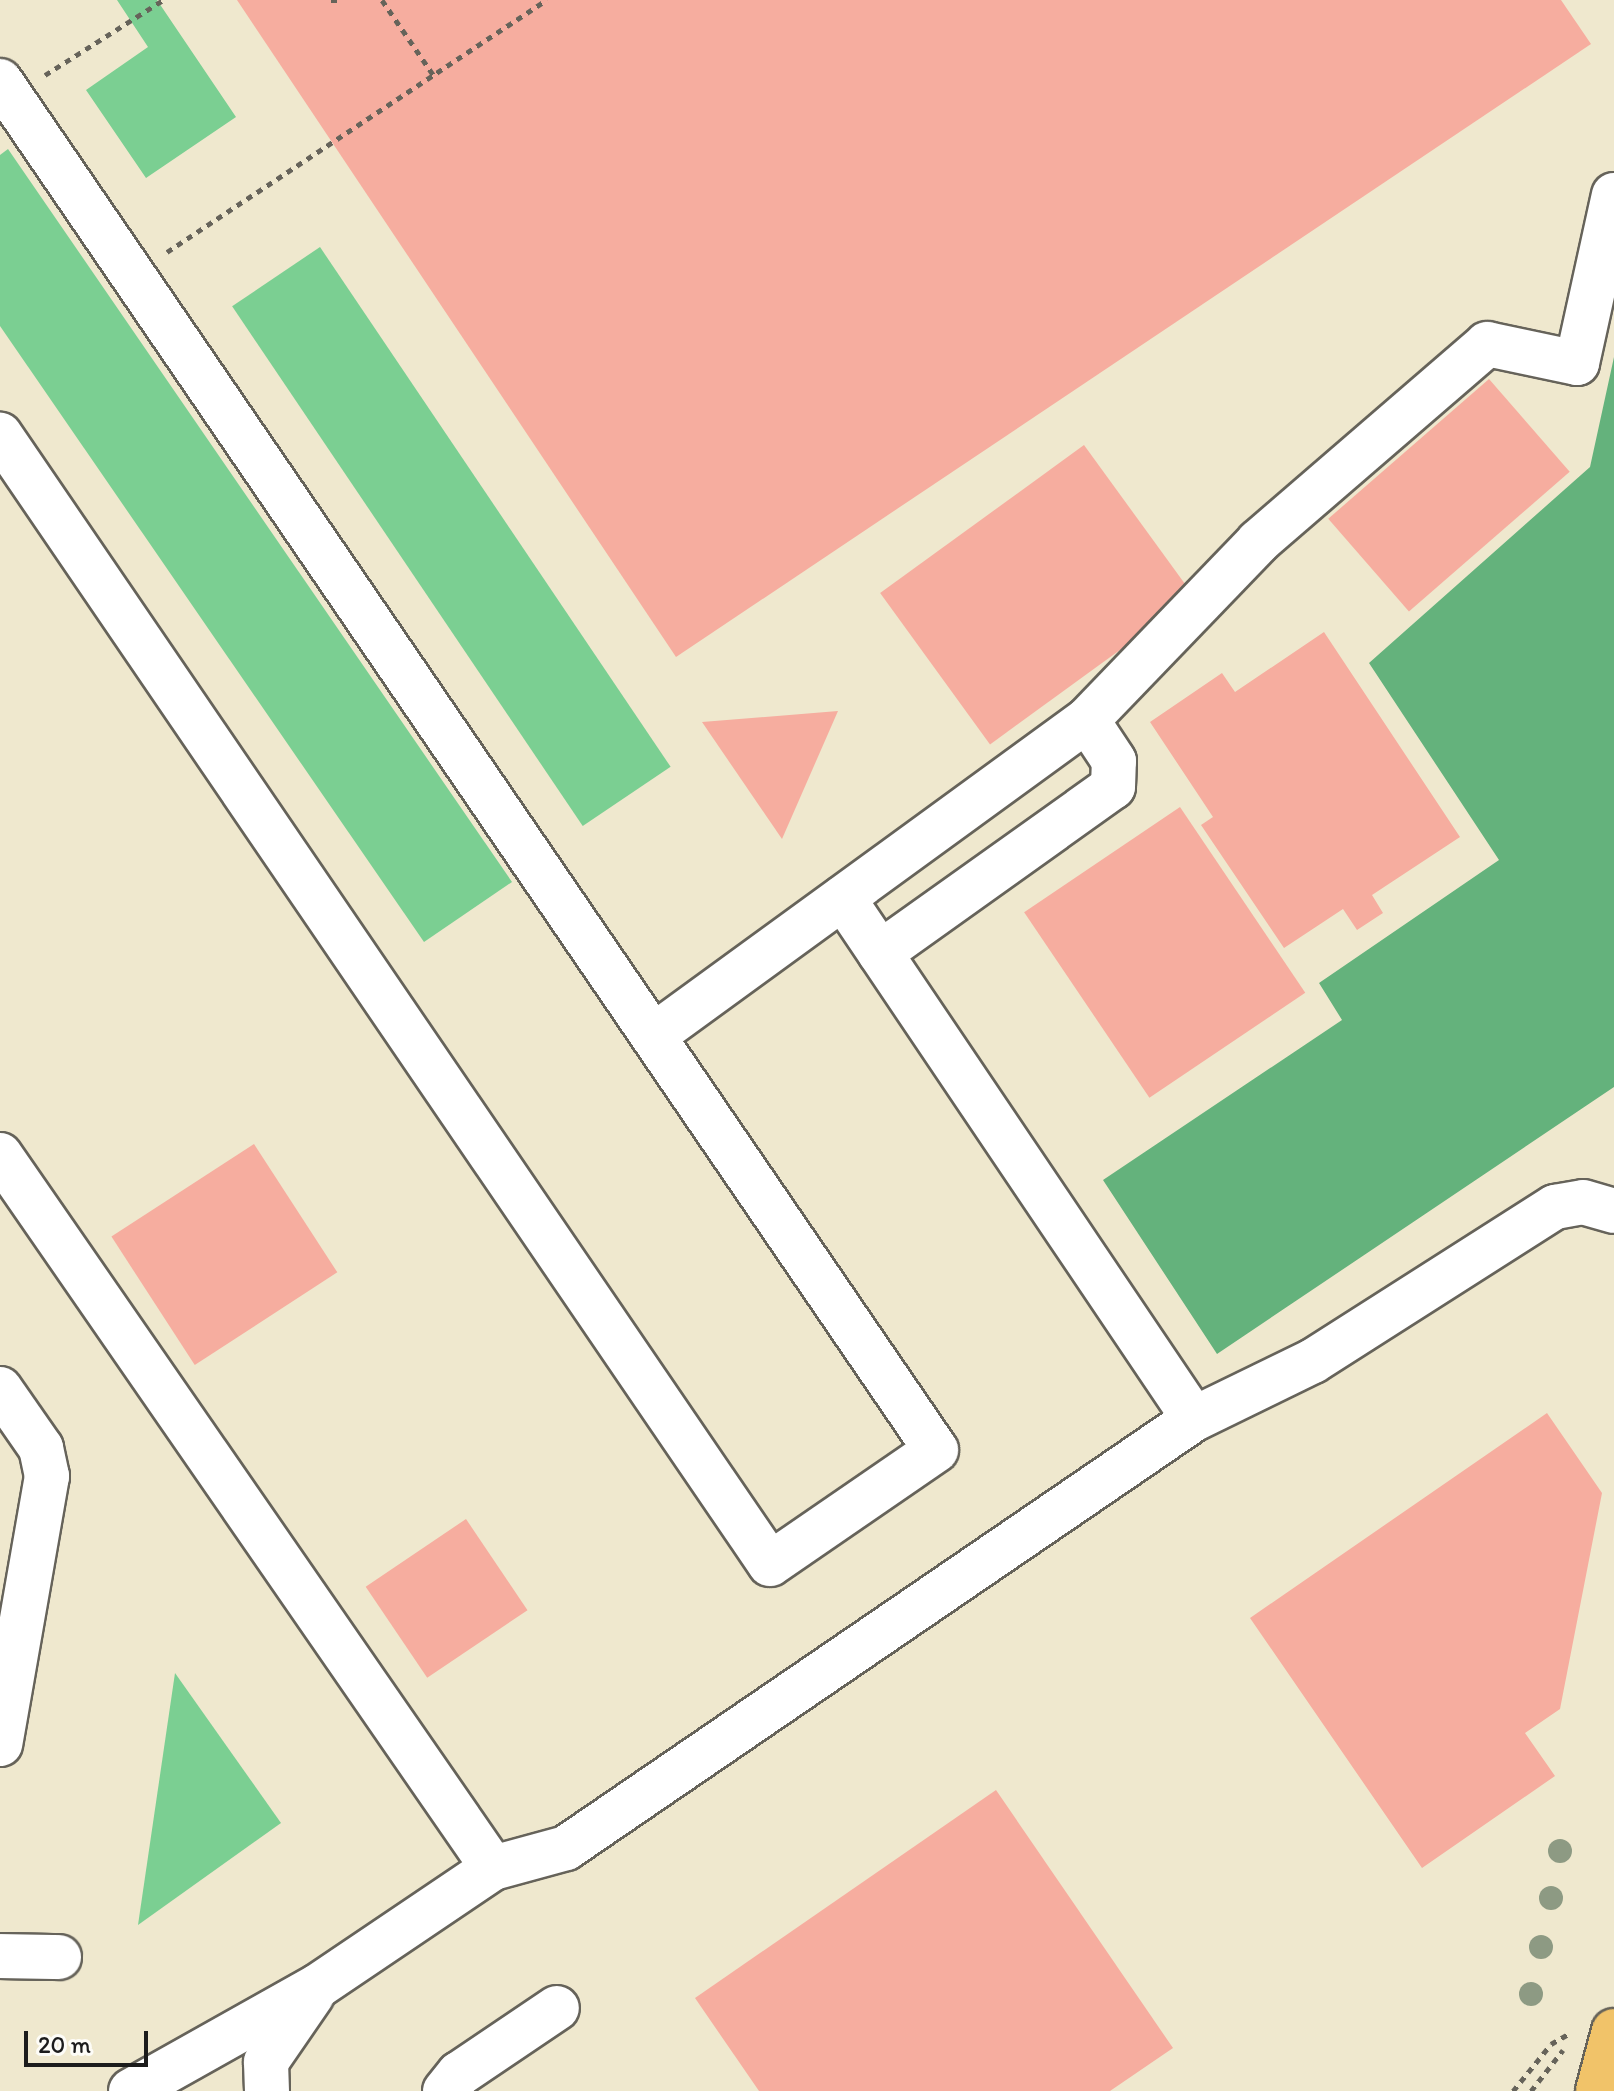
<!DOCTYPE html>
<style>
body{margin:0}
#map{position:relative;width:1614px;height:2091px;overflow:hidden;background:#efe8ce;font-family:Itim,sans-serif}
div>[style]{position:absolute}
.green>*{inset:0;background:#7bcf92;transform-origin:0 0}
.forest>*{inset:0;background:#64b27c}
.building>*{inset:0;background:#f6ad9f;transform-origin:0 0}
.path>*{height:5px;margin-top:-2.5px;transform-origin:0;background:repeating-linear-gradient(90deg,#66635a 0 6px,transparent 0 12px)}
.roads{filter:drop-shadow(2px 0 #66635a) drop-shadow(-2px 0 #66635a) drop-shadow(0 2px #66635a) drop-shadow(0 -2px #66635a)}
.minor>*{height:44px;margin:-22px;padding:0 22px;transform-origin:22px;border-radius:22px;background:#fff}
.major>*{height:44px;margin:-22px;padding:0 22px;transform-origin:22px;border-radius:22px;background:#f1c369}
.trees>*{width:24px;height:24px;margin:-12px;border-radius:50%;background:#8d9a83}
span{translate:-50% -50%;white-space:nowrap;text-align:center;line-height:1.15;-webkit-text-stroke:7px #fdfcf7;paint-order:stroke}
.scale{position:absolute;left:24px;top:2031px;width:124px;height:36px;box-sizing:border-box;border:4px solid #1c1c1c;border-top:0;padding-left:10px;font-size:24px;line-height:28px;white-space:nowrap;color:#1c1c1c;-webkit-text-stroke:6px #fdfcf7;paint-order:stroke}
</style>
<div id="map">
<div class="green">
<div style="clip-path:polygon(117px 0,157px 0,236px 117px,146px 178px,86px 90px,148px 47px)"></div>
<div style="clip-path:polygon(8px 149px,512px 882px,424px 942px,0 326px,0 155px)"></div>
<div style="left:320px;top:247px;width:627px;height:106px;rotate:56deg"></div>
<div style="clip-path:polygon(175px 1673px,281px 1823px,138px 1925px)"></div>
</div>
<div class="forest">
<div style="clip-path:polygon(1614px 357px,1614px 1087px,1217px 1354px,1103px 1180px,1342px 1020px,1319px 983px,1499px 860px,1369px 663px,1590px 467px)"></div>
</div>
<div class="building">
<div style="clip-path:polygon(237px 0,1561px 0,1591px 44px,676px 657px)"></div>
<div style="left:1489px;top:379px;width:123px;height:213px;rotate:49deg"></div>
<div style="left:1084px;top:445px;width:187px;height:252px;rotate:54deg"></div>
<div style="clip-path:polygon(1324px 632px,1460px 837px,1372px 895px,1383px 913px,1357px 930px,1343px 909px,1284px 948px,1201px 825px,1213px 817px,1150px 722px,1222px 673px,1235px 692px)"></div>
<div style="clip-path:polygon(838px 711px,782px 839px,702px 722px)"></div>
<div style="left:1180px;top:807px;width:224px;height:188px;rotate:56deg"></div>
<div style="left:254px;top:1144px;width:153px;height:170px;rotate:57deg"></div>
<div style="clip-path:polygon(1547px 1413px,1602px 1493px,1560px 1709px,1525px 1733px,1555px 1776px,1422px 1868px,1250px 1618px)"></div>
<div style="left:466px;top:1519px;width:110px;height:121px;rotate:56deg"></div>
<div style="clip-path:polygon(996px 1790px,1173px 2048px,1110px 2091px,759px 2091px,695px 1998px)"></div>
</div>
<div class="path">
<div style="left:331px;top:0;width:8px"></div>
<div style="left:382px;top:0;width:92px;rotate:55.6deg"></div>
<div style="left:45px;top:75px;width:140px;rotate:-32.4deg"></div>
<div style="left:167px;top:252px;width:456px;rotate:-33.6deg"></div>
<div style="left:1513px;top:2091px;width:60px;rotate:-51deg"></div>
<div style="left:1551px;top:2044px;width:22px;rotate:-30deg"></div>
<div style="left:1531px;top:2091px;width:52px;rotate:-52deg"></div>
</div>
<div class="roads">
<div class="minor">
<div style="left:0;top:81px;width:1658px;rotate:55.64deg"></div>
<div style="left:936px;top:1450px;width:201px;rotate:145.5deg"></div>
<div style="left:770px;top:1564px;width:1367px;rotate:-124.29deg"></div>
<div style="left:843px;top:898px;width:628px;rotate:56.03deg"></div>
<div style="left:880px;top:953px;width:286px;rotate:-35.5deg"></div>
<div style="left:1113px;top:787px;width:26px;rotate:-88deg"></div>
<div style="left:1114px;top:761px;width:49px;rotate:-123.4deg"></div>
<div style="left:653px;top:1036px;width:537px;rotate:-36.06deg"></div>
<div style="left:1087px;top:720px;width:247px;rotate:-46.1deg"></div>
<div style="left:1258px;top:542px;width:303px;rotate:-40.8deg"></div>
<div style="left:1487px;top:344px;width:92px;rotate:11.9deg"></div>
<div style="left:1577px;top:363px;width:172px;rotate:-77.6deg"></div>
<div style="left:0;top:1155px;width:867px;rotate:55.34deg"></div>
<div style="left:0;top:1389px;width:72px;rotate:55.2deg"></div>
<div style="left:41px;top:1448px;width:29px;rotate:78deg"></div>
<div style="left:47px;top:1476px;width:272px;rotate:99.9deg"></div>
<div style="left:0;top:1956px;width:59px;rotate:1deg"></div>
<div style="left:131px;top:2091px;width:214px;rotate:-29.3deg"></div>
<div style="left:318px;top:1986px;width:211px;rotate:-34deg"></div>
<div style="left:493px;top:1868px;width:76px;rotate:-15.3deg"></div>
<div style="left:566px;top:1848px;width:761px;rotate:-34.34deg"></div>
<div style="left:1194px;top:1419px;width:132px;rotate:-26deg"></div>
<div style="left:1313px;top:1361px;width:287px;rotate:-32.5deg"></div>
<div style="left:1555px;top:1207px;width:28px;rotate:-10deg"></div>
<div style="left:1583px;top:1202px;width:32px;rotate:16deg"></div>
<div style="left:267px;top:2091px;width:29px;rotate:-92deg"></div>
<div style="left:266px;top:2062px;width:81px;rotate:-55.5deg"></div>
<div style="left:445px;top:2091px;width:22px;rotate:-51deg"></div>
<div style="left:459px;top:2074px;width:118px;rotate:-34deg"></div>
</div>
<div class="major">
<div style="left:1598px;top:2091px;width:62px;rotate:-75.1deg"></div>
</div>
</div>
<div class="trees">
<div style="left:1560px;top:1851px"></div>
<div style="left:1551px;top:1898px"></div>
<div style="left:1541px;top:1947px"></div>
<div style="left:1531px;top:1994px"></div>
</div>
<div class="scale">20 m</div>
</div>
